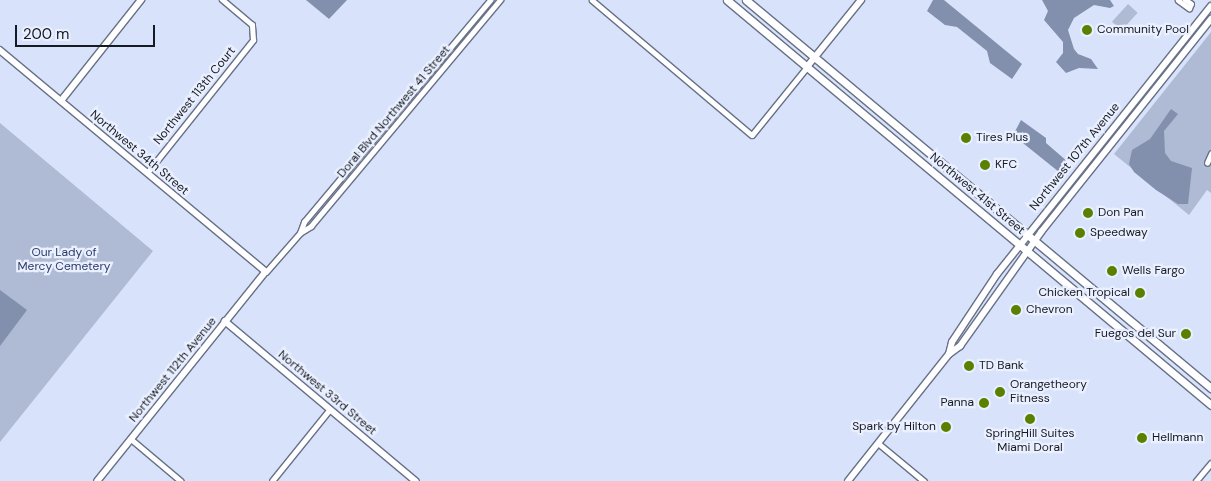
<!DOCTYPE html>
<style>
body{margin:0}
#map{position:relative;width:1211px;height:481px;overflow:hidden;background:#d8e3fb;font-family:"DM Sans",sans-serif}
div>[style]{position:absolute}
.green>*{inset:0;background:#afbbd4;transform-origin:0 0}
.water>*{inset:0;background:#8390ad}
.roads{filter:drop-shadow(1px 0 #687187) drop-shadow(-1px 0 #687187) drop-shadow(0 1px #687187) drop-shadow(0 -1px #687187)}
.minor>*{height:4.5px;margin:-2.25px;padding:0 2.25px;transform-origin:2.25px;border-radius:2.25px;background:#fff}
.tertiary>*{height:5.5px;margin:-2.75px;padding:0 2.75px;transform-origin:2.75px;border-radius:2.75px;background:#fff}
.secondary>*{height:6px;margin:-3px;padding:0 3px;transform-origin:3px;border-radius:3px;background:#fff}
.primary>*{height:7px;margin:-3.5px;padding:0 3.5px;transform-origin:3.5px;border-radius:3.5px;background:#fff}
.dots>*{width:14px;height:14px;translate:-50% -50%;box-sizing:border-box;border:2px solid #eaf0ff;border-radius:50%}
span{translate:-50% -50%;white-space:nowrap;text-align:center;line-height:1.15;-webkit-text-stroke:4.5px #eaf0ff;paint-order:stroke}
.poi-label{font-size:12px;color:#161a22}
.left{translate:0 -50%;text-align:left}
.right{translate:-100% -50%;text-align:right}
.street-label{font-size:12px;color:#161a22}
.park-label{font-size:12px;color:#2b3c66}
.scale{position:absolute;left:15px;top:25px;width:140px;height:22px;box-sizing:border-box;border:2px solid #161a22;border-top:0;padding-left:6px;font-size:15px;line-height:18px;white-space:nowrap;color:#161a22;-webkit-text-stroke:4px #eaf0ff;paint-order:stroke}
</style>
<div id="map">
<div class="green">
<div style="left:1128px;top:4px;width:13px;height:24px;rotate:42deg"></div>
<div style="clip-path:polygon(1211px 32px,1211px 193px,1207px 190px,1189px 215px,1114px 154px)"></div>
<div style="clip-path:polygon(0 123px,153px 251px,0 442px)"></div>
</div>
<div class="water">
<div style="clip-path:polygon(306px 0,347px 0,329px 19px)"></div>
<div style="clip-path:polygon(933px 0,944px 0,1022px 64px,1012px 79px,990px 63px,987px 51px,957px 27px,945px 25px,927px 11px)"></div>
<div style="clip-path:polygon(1042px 0,1110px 0,1114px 6px,1110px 8px,1094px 5px,1074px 18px,1068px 30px,1074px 49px,1078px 54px,1091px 59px,1098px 69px,1079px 68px,1066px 73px,1056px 62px,1063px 53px,1063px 42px,1044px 20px,1048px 11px)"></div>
<div style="clip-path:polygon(1171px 109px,1178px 114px,1164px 131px,1165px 153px,1171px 161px,1192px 168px,1188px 204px,1178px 204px,1156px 190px,1134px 172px,1129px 164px,1132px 150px,1150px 139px)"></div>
<div style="clip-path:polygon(1021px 120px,1046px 138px,1046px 143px,1068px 162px,1059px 172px,1013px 135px)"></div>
<div style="clip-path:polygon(0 290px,27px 310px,0 346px)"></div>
</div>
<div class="roads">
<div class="minor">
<div style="left:592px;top:0;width:209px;rotate:40.2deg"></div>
<div style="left:752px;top:135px;width:87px;rotate:-51deg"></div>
<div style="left:1178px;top:0;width:14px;rotate:36deg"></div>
<div style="left:1189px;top:8px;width:4px;rotate:-63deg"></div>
<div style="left:1191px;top:4px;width:7px;rotate:-146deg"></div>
<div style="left:1207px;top:163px;width:10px;rotate:-66deg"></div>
<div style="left:147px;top:173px;width:170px;rotate:-51.4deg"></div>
<div style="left:253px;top:40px;width:15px;rotate:-94deg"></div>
<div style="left:252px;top:25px;width:39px;rotate:-140deg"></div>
<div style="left:300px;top:233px;width:12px;rotate:-70deg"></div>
<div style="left:304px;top:222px;width:290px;rotate:-50deg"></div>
<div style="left:266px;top:272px;width:52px;rotate:-48.9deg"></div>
<div style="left:300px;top:233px;width:13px;rotate:-32deg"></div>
<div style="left:311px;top:226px;width:295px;rotate:-50.1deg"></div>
<div style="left:131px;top:439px;width:65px;rotate:40deg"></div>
<div style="left:878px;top:443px;width:60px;rotate:39.6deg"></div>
<div style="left:272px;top:481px;width:92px;rotate:-51.1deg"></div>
<div style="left:1196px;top:481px;width:23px;rotate:-50deg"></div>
</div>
<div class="tertiary">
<div style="left:0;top:50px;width:346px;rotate:39.8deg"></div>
<div style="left:266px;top:272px;width:268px;rotate:128.8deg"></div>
<div style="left:807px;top:67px;width:86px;rotate:-51.1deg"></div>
<div style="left:61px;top:101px;width:129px;rotate:-51.6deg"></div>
<div style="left:225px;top:321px;width:249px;rotate:40deg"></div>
</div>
<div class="secondary">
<div style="left:949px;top:354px;width:12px;rotate:-76deg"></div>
<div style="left:952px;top:342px;width:82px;rotate:-56.5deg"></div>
<div style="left:997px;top:274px;width:343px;rotate:-51.4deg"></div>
<div style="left:848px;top:481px;width:162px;rotate:-51.5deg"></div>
<div style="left:949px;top:354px;width:14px;rotate:-36deg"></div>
<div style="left:960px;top:346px;width:140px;rotate:-54.6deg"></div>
<div style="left:1041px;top:232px;width:273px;rotate:-51.4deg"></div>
</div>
<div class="primary">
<div style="left:727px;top:0;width:631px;rotate:39.92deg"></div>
<div style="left:746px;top:0;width:606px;rotate:39.84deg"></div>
</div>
</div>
<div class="dots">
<div style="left:1087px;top:30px;background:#5a8000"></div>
<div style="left:966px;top:138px;background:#5a8000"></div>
<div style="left:985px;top:165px;background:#5a8000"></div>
<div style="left:1088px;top:213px;background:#5a8000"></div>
<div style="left:1080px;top:233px;background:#5a8000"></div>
<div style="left:1112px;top:271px;background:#5a8000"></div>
<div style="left:1140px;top:293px;background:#5a8000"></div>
<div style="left:1016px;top:310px;background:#5a8000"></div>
<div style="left:1186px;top:334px;background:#5a8000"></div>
<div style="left:969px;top:366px;background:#5a8000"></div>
<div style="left:1000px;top:392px;background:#5a8000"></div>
<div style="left:984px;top:403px;background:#5a8000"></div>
<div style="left:1030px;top:419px;background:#5a8000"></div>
<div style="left:946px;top:427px;background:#5a8000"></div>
<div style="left:1142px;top:438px;background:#5a8000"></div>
</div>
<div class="poi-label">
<span class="left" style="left:1097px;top:30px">Community Pool</span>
<span class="left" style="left:976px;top:138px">Tires Plus</span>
<span class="left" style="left:995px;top:165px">KFC</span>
<span class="left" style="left:1098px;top:213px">Don Pan</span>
<span class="left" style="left:1090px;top:233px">Speedway</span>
<span class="left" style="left:1122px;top:271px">Wells Fargo</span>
<span class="right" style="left:1130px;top:293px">Chicken Tropical</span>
<span class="left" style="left:1026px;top:310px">Chevron</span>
<span class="right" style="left:1176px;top:334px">Fuegos del Sur</span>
<span class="left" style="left:979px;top:366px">TD Bank</span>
<span class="left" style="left:1010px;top:392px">Orangetheory<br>Fitness</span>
<span class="right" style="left:974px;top:403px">Panna</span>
<span class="right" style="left:936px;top:427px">Spark by Hilton</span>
<span style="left:1030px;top:441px">SpringHill Suites<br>Miami Doral</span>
<span class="left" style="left:1152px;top:438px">Hellmann</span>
</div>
<div class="street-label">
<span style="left:195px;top:96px;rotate:-51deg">Northwest 113th Court</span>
<span style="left:394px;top:112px;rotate:-50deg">Doral Blvd Northwest 41 Street</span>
<span style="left:139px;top:153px;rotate:40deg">Northwest 34th Street</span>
<span style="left:1075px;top:157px;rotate:-51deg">Northwest 107th Avenue</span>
<span style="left:977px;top:194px;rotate:40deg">Northwest 41st Street</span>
<span style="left:173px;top:370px;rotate:-51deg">Northwest 112th Avenue</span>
<span style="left:327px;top:393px;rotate:40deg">Northwest 33rd Street</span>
</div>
<div class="park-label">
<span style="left:64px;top:260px">Our Lady of<br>Mercy Cemetery</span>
</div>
<div class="scale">200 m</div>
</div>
